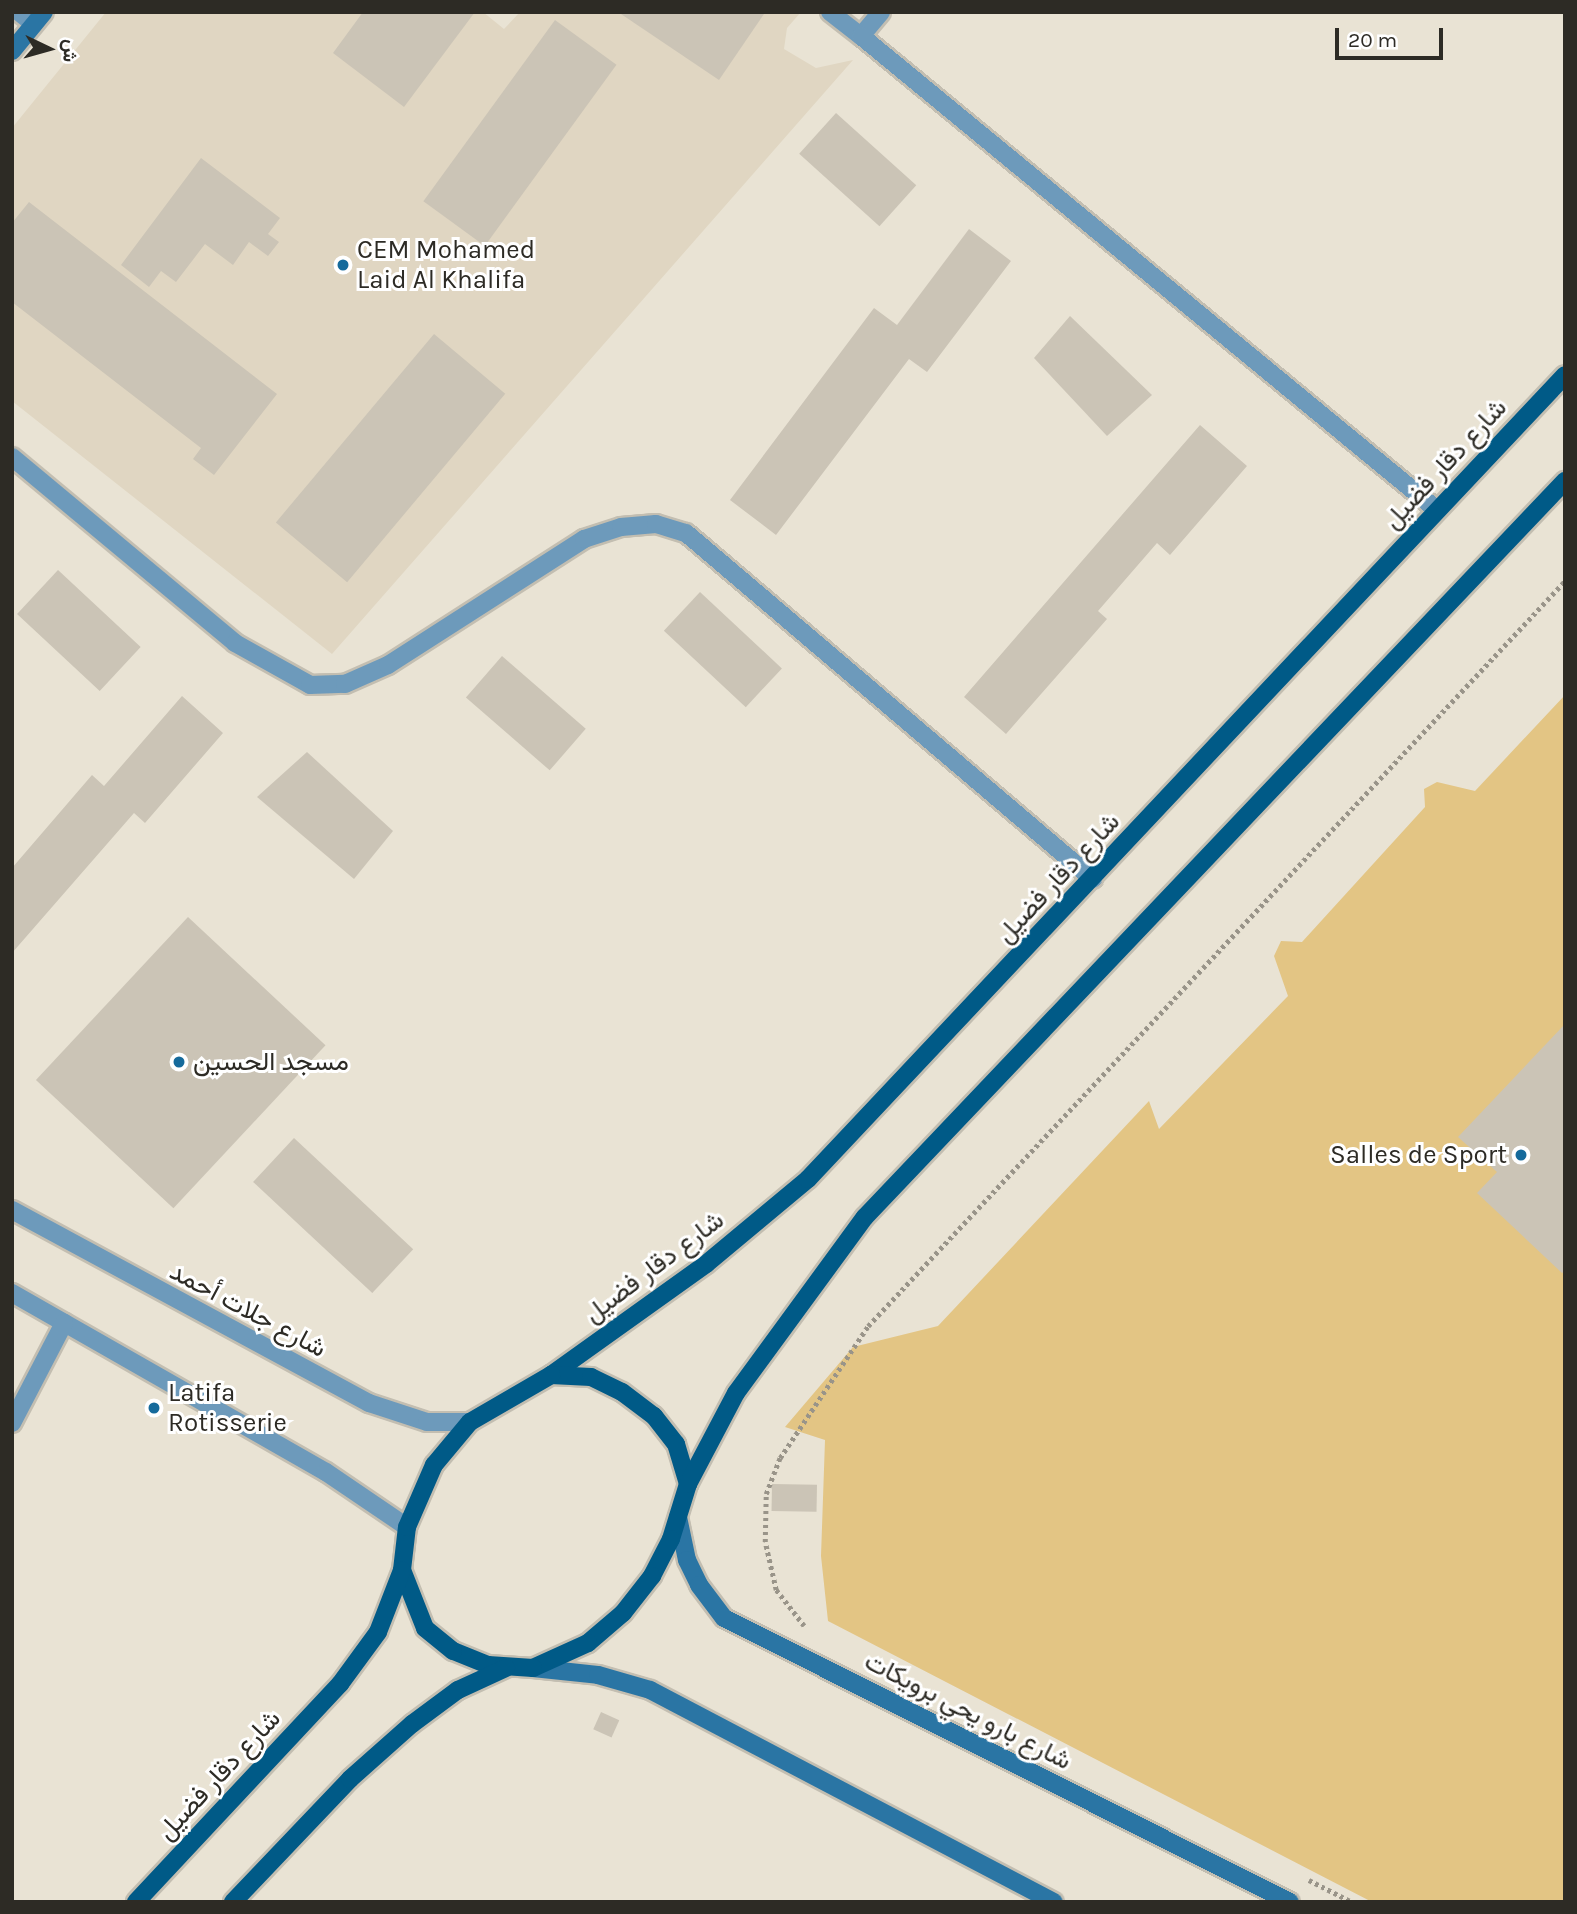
<!DOCTYPE html>
<meta charset="utf-8">
<style>
body{margin:0}
#map{position:relative;width:1577px;height:1914px;overflow:hidden;background:#e9e3d4;font-family:Karla,Vazirmatn,sans-serif}
div>[style]{position:absolute}
.built>*{inset:0;background:#e0d6c2}
.green>*{inset:0;background:#e3c584}
.building>*{inset:0;background:#cbc4b6;transform-origin:0 0}
.path>*{height:4.5px;margin-top:-2.25px;transform-origin:0;background:repeating-linear-gradient(90deg,#999489 0 3.5px,transparent 0 7px)}
.roads{filter:drop-shadow(2px 0 #c3beb1) drop-shadow(-2px 0 #c3beb1) drop-shadow(0 2px #c3beb1) drop-shadow(0 -2px #c3beb1)}
.street>*{height:18px;margin:-9px;padding:0 9px;transform-origin:9px;border-radius:9px;background:#6d9abb}
.secondary>*{height:18px;margin:-9px;padding:0 9px;transform-origin:9px;border-radius:9px;background:#2a75a4}
.primary>*{height:18px;margin:-9px;padding:0 9px;transform-origin:9px;border-radius:9px;background:#005a87}
.dots>*{width:19px;height:19px;translate:-50% -50%;box-sizing:border-box;border:4px solid #fff;border-radius:50%}
span{translate:-50% -50%;white-space:nowrap;text-align:center;line-height:1.15;-webkit-text-stroke:6px #fff;paint-order:stroke}
.poi-label{font-size:26px;color:#2d2b25}
.left{translate:0 -50%;text-align:left}
.right{translate:-100% -50%;text-align:right}
.street-label{font-size:26px;color:#2d2b25}
.frame{position:absolute;inset:0;border:14px solid #2d2b25;pointer-events:none}
.north{position:absolute;left:14px;top:14px;width:70px;height:70px;-webkit-text-stroke:5px #fff;paint-order:stroke;rotate:95deg;font-size:19px;font-weight:700;line-height:28px;text-align:center;color:#2d2b25}
.north::after{content:'';display:block;margin:auto;width:24px;height:32px;background:#2d2b25;clip-path:polygon(50% 0,100% 100%,50% 72%,0 100%)}
.scale{position:absolute;left:1335px;top:28px;width:108px;height:32px;box-sizing:border-box;border:4px solid #2d2b25;border-top:0;padding-left:9px;font-size:21px;line-height:24px;white-space:nowrap;color:#2d2b25;-webkit-text-stroke:5px #fff;paint-order:stroke}
</style>
<div id="map">
<div class="built">
<div style="clip-path:polygon(106px 12px,483px 12px,504px 29px,520px 12px,801px 12px,787px 28px,784px 49px,816px 68px,853px 60px,332px 654px,12px 401px,12px 128px)"></div>
</div>
<div class="green">
<div style="clip-path:polygon(1565px 695px,1565px 1902px,1372px 1902px,828px 1621px,821px 1556px,825px 1440px,785px 1427px,853px 1347px,938px 1326px,1149px 1101px,1159px 1129px,1288px 996px,1274px 956px,1281px 941px,1302px 942px,1425px 807px,1424px 789px,1437px 782px,1475px 791px)"></div>
</div>
<div class="building">
<div style="clip-path:polygon(363px 12px,475px 12px,404px 107px,333px 53px)"></div>
<div style="clip-path:polygon(618px 12px,761px 12px,764px 14px,719px 80px)"></div>
<div style="left:555px;top:20px;width:76px;height:224px;rotate:36deg"></div>
<div style="left:836px;top:113px;width:108px;height:55px;rotate:42deg"></div>
<div style="clip-path:polygon(201px 158px,280px 218px,268px 234px,279px 242px,268px 256px,249px 242px,233px 265px,205px 244px,176px 282px,161px 271px,149px 287px,121px 265px)"></div>
<div style="clip-path:polygon(29px 202px,277px 394px,214px 475px,193px 459px,201px 448px,12px 302px,12px 223px)"></div>
<div style="clip-path:polygon(969px 229px,1011px 261px,927px 372px,909px 359px,776px 535px,730px 500px,874px 308px,897px 325px)"></div>
<div style="clip-path:polygon(1070px 316px,1152px 395px,1107px 436px,1034px 358px)"></div>
<div style="left:434px;top:334px;width:93px;height:246px;rotate:40deg"></div>
<div style="clip-path:polygon(1200px 425px,1247px 466px,1170px 555px,1157px 543px,1098px 611px,1107px 619px,1006px 734px,964px 697px)"></div>
<div style="left:58px;top:570px;width:113px;height:60px;rotate:43deg"></div>
<div style="left:700px;top:592px;width:112px;height:53px;rotate:43deg"></div>
<div style="left:502px;top:656px;width:111px;height:55px;rotate:41deg"></div>
<div style="clip-path:polygon(182px 696px,223px 733px,145px 823px,134px 813px,12px 953px,12px 868px,92px 775px,104px 786px)"></div>
<div style="clip-path:polygon(307px 752px,393px 831px,354px 879px,257px 797px)"></div>
<div style="left:188px;top:917px;width:188px;height:223px;rotate:43deg"></div>
<div style="clip-path:polygon(1565px 1024px,1565px 1271px,1562px 1273px,1477px 1193px,1497px 1172px,1458px 1137px)"></div>
<div style="left:294px;top:1138px;width:163px;height:60px;rotate:43deg"></div>
<div style="left:772px;top:1484px;width:45px;height:27px;rotate:1deg"></div>
<div style="left:601px;top:1712px;width:20px;height:19px;rotate:24deg"></div>
</div>
<div class="path">
<div style="left:804px;top:1626px;width:46px;rotate:-127.9deg"></div>
<div style="left:776px;top:1590px;width:49px;rotate:-102.9deg"></div>
<div style="left:765px;top:1542px;width:48px;rotate:-88.8deg"></div>
<div style="left:766px;top:1494px;width:39px;rotate:-69deg"></div>
<div style="left:780px;top:1458px;width:159px;rotate:-56.3deg"></div>
<div style="left:868px;top:1326px;width:1020px;rotate:-46.91deg"></div>
<div style="left:1309px;top:1880px;width:48px;rotate:27.1deg"></div>
</div>
<div class="roads">
<div class="street">
<div style="left:19px;top:12px;width:19px;rotate:39deg"></div>
<div style="left:830px;top:12px;width:39px;rotate:38deg"></div>
<div style="left:861px;top:36px;width:31px;rotate:-50deg"></div>
<div style="left:861px;top:36px;width:746px;rotate:39.45deg"></div>
<div style="left:12px;top:457px;width:290px;rotate:39.8deg"></div>
<div style="left:235px;top:643px;width:86px;rotate:29.2deg"></div>
<div style="left:310px;top:685px;width:35px;rotate:-2deg"></div>
<div style="left:345px;top:684px;width:47px;rotate:-23.8deg"></div>
<div style="left:388px;top:665px;width:233px;rotate:-32.7deg"></div>
<div style="left:584px;top:539px;width:39px;rotate:-18deg"></div>
<div style="left:621px;top:527px;width:35px;rotate:-5deg"></div>
<div style="left:656px;top:524px;width:31px;rotate:17deg"></div>
<div style="left:686px;top:533px;width:534px;rotate:40.37deg"></div>
<div style="left:12px;top:1210px;width:406px;rotate:28.4deg"></div>
<div style="left:369px;top:1403px;width:61px;rotate:18.1deg"></div>
<div style="left:427px;top:1422px;width:43px"></div>
<div style="left:12px;top:1293px;width:361px;rotate:29.7deg"></div>
<div style="left:326px;top:1472px;width:98px;rotate:34.2deg"></div>
<div style="left:12px;top:1423px;width:113px;rotate:-62.5deg"></div>
</div>
<div class="secondary">
<div style="left:12px;top:51px;width:50px;rotate:-50.6deg"></div>
<div style="left:678px;top:1517px;width:44px;rotate:78.2deg"></div>
<div style="left:687px;top:1560px;width:28px;rotate:64deg"></div>
<div style="left:699px;top:1585px;width:41px;rotate:52.9deg"></div>
<div style="left:724px;top:1618px;width:633px;rotate:26.65deg"></div>
<div style="left:533px;top:1668px;width:65px;rotate:6.1deg"></div>
<div style="left:598px;top:1675px;width:54px;rotate:16.1deg"></div>
<div style="left:650px;top:1690px;width:456px;rotate:27.7deg"></div>
</div>
<div class="primary">
<div style="left:551px;top:1375px;width:191px;rotate:-35.6deg"></div>
<div style="left:706px;top:1264px;width:133px;rotate:-39.8deg"></div>
<div style="left:808px;top:1179px;width:1104px;rotate:-46.72deg"></div>
<div style="left:551px;top:1375px;width:40px;rotate:2.9deg"></div>
<div style="left:591px;top:1377px;width:34px;rotate:26deg"></div>
<div style="left:622px;top:1392px;width:40px;rotate:37deg"></div>
<div style="left:654px;top:1416px;width:36px;rotate:52deg"></div>
<div style="left:676px;top:1444px;width:42px;rotate:73.3deg"></div>
<div style="left:688px;top:1484px;width:58px;rotate:107.2deg"></div>
<div style="left:671px;top:1539px;width:42px;rotate:117.2deg"></div>
<div style="left:652px;top:1576px;width:47px;rotate:128.1deg"></div>
<div style="left:623px;top:1613px;width:46px;rotate:139.4deg"></div>
<div style="left:588px;top:1643px;width:60px;rotate:155.6deg"></div>
<div style="left:533px;top:1668px;width:45px;rotate:-176.2deg"></div>
<div style="left:488px;top:1665px;width:38px;rotate:-158deg"></div>
<div style="left:453px;top:1651px;width:36px;rotate:-141deg"></div>
<div style="left:425px;top:1628px;width:62px;rotate:-111.6deg"></div>
<div style="left:402px;top:1570px;width:43px;rotate:-83.4deg"></div>
<div style="left:407px;top:1527px;width:68px;rotate:-66.5deg"></div>
<div style="left:434px;top:1465px;width:56px;rotate:-50.1deg"></div>
<div style="left:470px;top:1422px;width:94px;rotate:-30.1deg"></div>
<div style="left:688px;top:1484px;width:103px;rotate:-62.2deg"></div>
<div style="left:736px;top:1393px;width:218px;rotate:-53.8deg"></div>
<div style="left:865px;top:1217px;width:1016px;rotate:-46.44deg"></div>
<div style="left:136px;top:1902px;width:299px;rotate:-46.9deg"></div>
<div style="left:340px;top:1684px;width:64px;rotate:-53.8deg"></div>
<div style="left:378px;top:1632px;width:66px;rotate:-68.8deg"></div>
<div style="left:233px;top:1902px;width:170px;rotate:-46.4deg"></div>
<div style="left:350px;top:1779px;width:83px;rotate:-41.6deg"></div>
<div style="left:412px;top:1724px;width:57px;rotate:-36.5deg"></div>
<div style="left:458px;top:1690px;width:53px;rotate:-24.6deg"></div>
</div>
</div>
<div class="dots">
<div style="left:343px;top:265px;background:#156a9b"></div>
<div style="left:179px;top:1062px;background:#156a9b"></div>
<div style="left:1521px;top:1155px;background:#156a9b"></div>
<div style="left:154px;top:1408px;background:#156a9b"></div>
</div>
<div class="poi-label">
<span class="left" style="left:357px;top:265px">CEM Mohamed<br>Laid Al Khalifa</span>
<span class="left" style="left:193px;top:1062px">مسجد الحسين</span>
<span class="right" style="left:1507px;top:1155px">Salles de Sport</span>
<span class="left" style="left:168px;top:1408px">Latifa<br>Rotisserie</span>
</div>
<div class="street-label">
<span style="left:1445px;top:464px;rotate:-47deg">شارع دقار فضيل</span>
<span style="left:1058px;top:878px;rotate:-47deg">شارع دقار فضيل</span>
<span style="left:654px;top:1267px;rotate:-37deg">شارع دقار فضيل</span>
<span style="left:248px;top:1310px;rotate:28deg">شارع جلات أحمد</span>
<span style="left:968px;top:1711px;rotate:27deg">شارع بارو يحي برويكات</span>
<span style="left:219px;top:1775px;rotate:-47deg">شارع دقار فضيل</span>
</div>
<div class="frame"></div>
<div class="north">ش</div>
<div class="scale">20 m</div>
</div>
